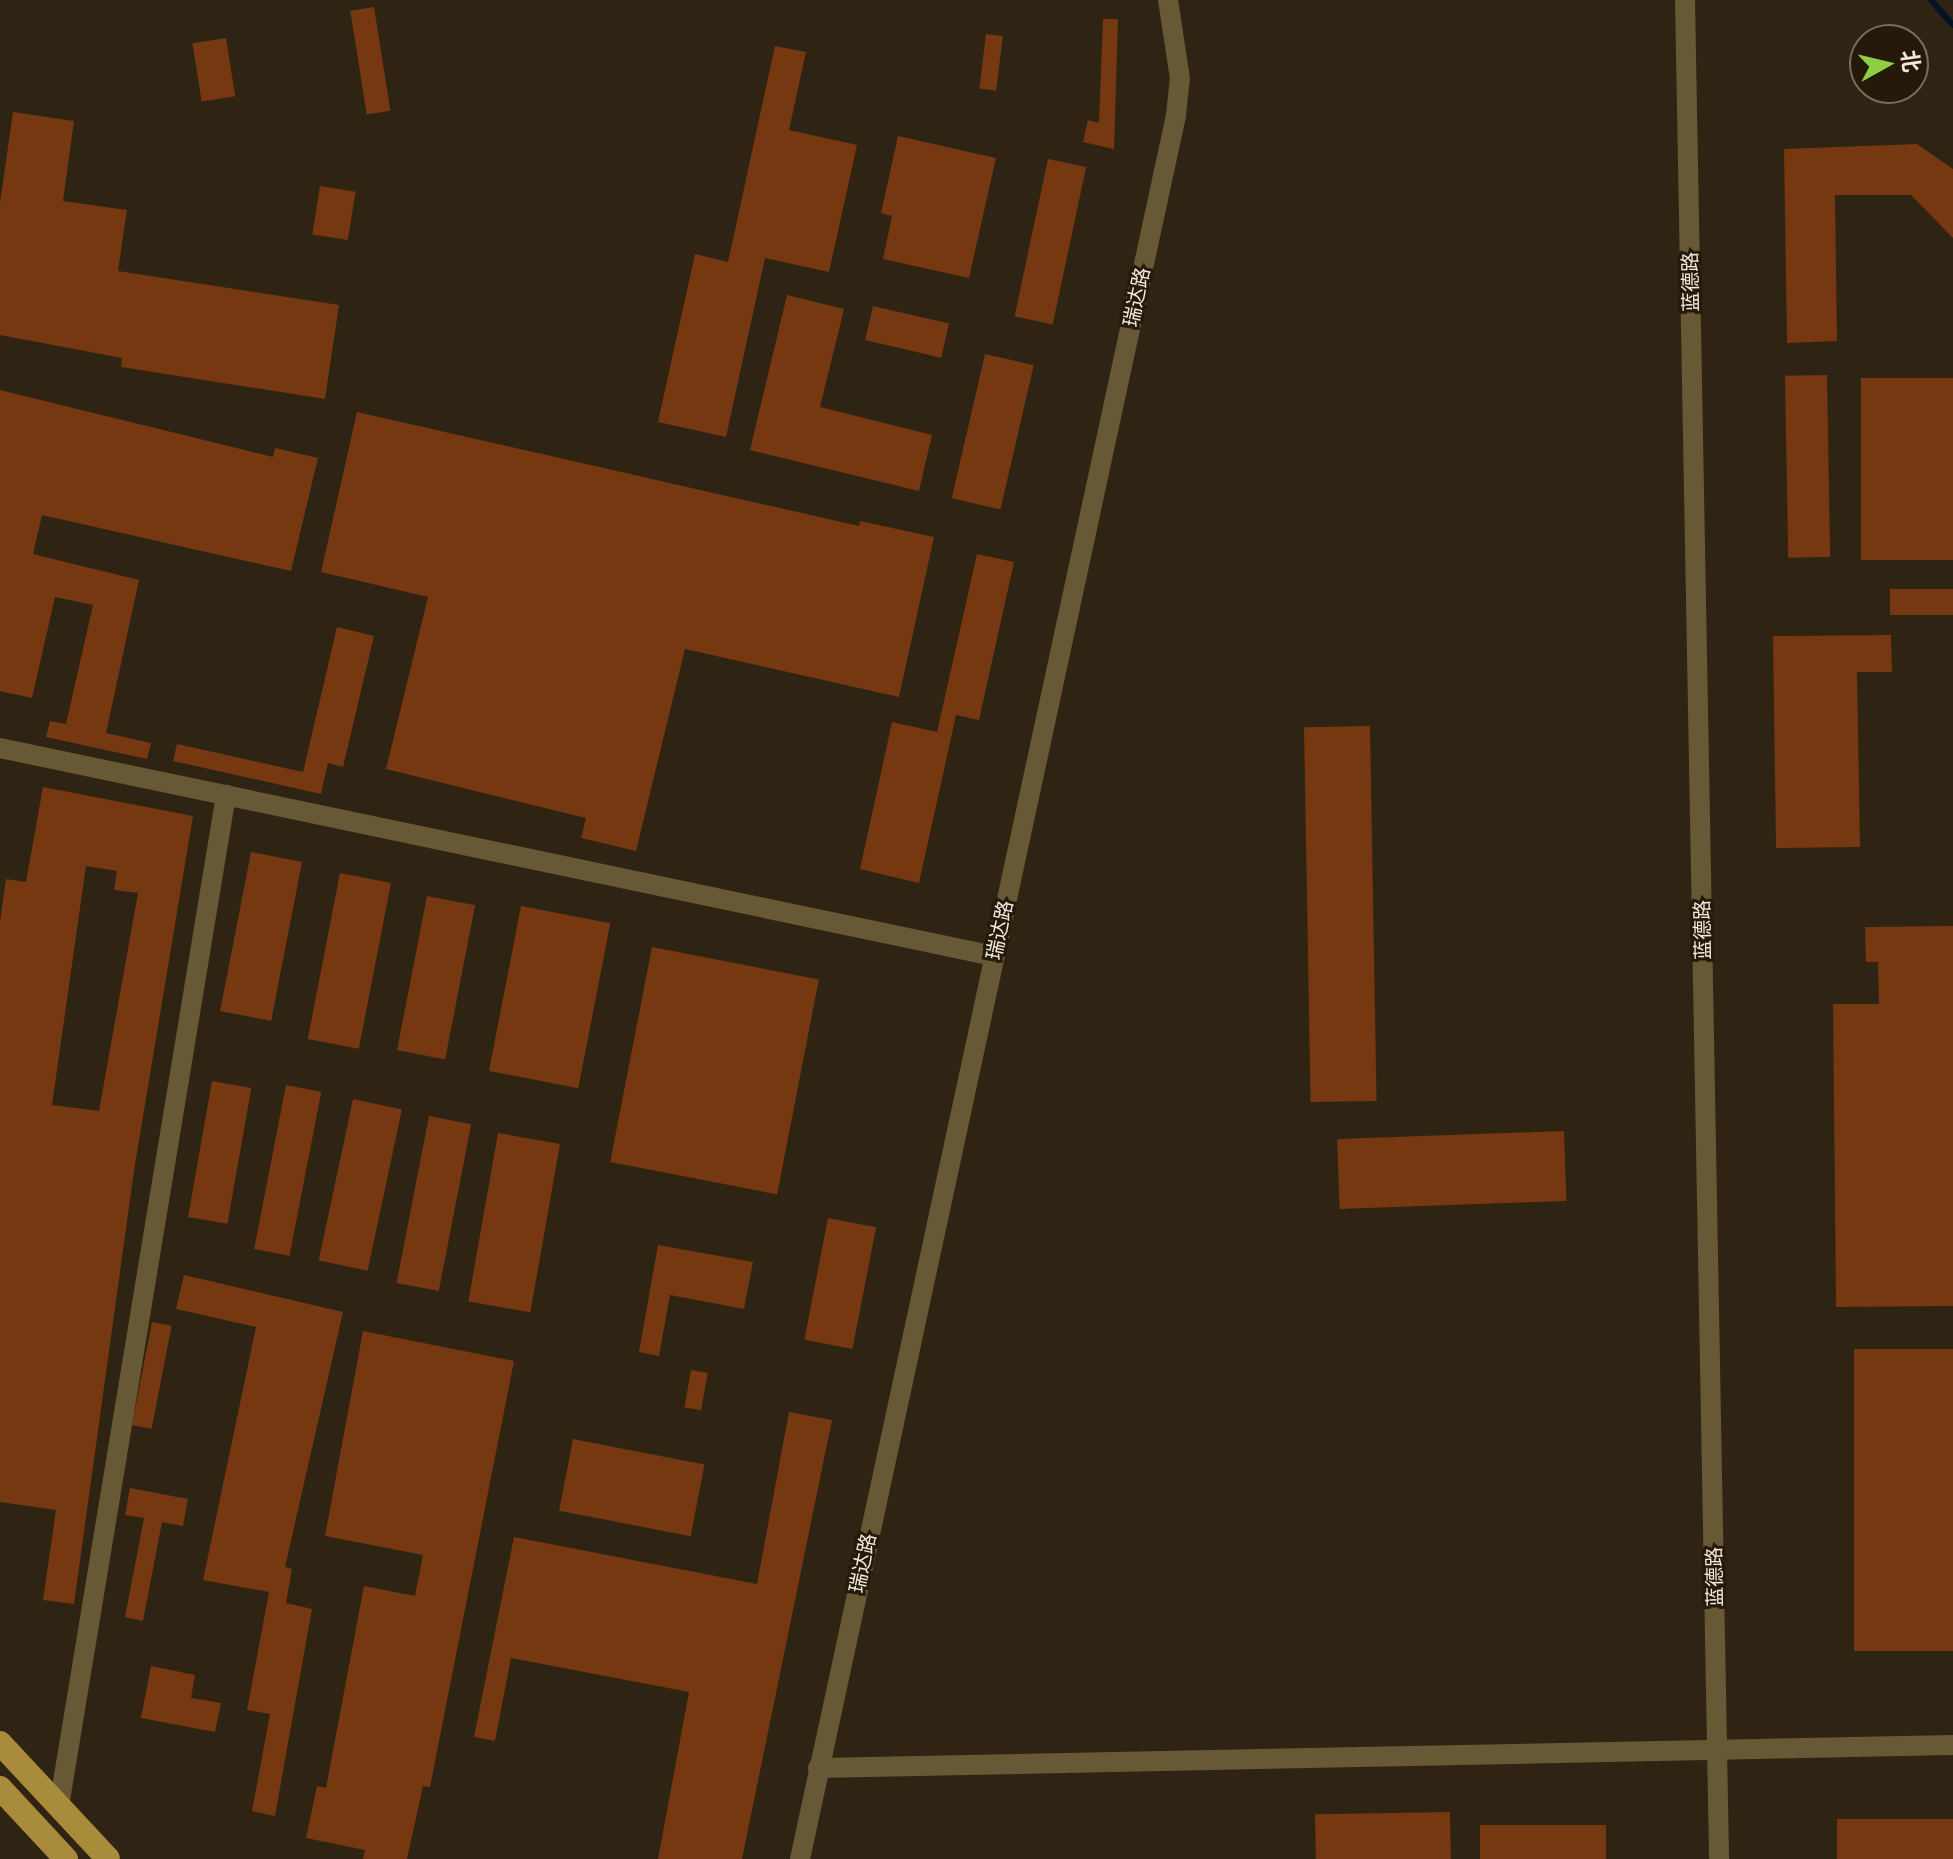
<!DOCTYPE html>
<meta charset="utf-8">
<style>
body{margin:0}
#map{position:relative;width:1953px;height:1859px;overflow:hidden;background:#2f2313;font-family:Mulish,"Noto Sans SC",sans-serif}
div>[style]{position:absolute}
.stream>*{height:6px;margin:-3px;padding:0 3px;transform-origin:3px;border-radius:3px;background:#021227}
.building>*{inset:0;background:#753811;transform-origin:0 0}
.minor>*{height:20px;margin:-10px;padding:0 10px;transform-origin:10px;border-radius:10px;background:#675935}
.major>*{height:24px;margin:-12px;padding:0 12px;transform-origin:12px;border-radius:12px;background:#a98c3b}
span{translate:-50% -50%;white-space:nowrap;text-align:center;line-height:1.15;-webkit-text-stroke:6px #251909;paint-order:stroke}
.street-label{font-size:20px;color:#f1e9df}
.north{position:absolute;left:1849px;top:24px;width:80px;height:80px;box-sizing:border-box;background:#251909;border:2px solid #776c5f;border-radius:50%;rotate:82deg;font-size:22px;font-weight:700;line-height:32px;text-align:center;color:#f1e9df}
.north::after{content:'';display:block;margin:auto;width:28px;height:36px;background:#8fcd42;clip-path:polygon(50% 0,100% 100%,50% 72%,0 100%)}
</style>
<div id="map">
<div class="stream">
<div style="left:1931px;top:0;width:33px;rotate:49deg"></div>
</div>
<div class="building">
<div style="left:374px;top:7px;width:105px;height:24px;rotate:81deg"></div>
<div style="clip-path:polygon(1103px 19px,1118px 19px,1114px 149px,1083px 142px,1088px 120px,1099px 123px)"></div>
<div style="left:986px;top:34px;width:17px;height:55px;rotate:7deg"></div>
<div style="left:226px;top:38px;width:59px;height:34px;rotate:81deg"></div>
<div style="clip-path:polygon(775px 46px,806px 52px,789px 130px,857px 145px,829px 272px,765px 258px,726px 437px,658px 422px,695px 254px,728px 262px)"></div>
<div style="clip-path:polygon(13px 112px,74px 121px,63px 201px,127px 210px,118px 271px,339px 305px,325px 399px,121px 367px,122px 358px,0 335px,0 203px)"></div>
<div style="clip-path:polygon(898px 136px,996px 158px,969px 278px,883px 259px,892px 216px,881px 213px)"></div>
<div style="clip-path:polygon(1917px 144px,1953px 169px,1953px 238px,1911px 195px,1835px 195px,1837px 341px,1787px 343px,1784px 149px)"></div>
<div style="left:1048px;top:159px;width:39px;height:161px;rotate:12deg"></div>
<div style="left:320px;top:186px;width:36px;height:49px;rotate:9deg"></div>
<div style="clip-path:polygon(787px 295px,844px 309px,820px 407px,932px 435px,919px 491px,750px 450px)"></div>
<div style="left:873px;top:306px;width:78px;height:35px;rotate:13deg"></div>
<div style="left:985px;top:354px;width:50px;height:148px;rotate:13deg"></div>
<div style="left:1827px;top:375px;width:182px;height:42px;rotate:89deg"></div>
<div style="left:1953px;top:378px;width:182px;height:92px;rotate:90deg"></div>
<div style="clip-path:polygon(0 390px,273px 457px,275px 448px,318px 458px,291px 571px,42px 515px,33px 554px,139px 580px,106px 733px,151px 743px,147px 759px,46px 737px,50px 721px,66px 724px,93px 605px,55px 597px,32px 698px,0 691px)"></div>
<div style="clip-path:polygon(357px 412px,859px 526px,860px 521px,934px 537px,899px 697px,685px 649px,636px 851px,581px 838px,586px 818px,386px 769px,428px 597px,321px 572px)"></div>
<div style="clip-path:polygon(977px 554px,1014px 562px,979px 720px,956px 715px,919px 883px,860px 869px,892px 722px,937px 732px)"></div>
<div style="left:1953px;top:589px;width:26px;height:63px;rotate:90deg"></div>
<div style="clip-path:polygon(337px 627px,374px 636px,343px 767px,328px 763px,321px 794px,173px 761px,177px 744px,303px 772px)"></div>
<div style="clip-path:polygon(1891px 635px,1892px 672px,1857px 672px,1860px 847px,1776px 848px,1773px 636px)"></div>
<div style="left:1370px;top:726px;width:375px;height:66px;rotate:89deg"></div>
<div style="clip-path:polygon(evenodd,43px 787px,193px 816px,134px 1171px,74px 1604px,43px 1600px,56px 1510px,0 1502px,0 922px,6px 879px,26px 882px,43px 787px,86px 866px,117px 871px,114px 890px,138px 893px,99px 1111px,52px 1105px,86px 866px)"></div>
<div style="left:251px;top:852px;width:52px;height:162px;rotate:11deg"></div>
<div style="left:340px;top:873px;width:52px;height:169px;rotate:11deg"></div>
<div style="left:427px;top:896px;width:49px;height:157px;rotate:11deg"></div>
<div style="left:521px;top:906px;width:91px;height:168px;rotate:11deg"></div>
<div style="clip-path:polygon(1953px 926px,1953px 1306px,1836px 1307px,1833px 1004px,1879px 1004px,1878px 962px,1866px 962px,1865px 927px)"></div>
<div style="left:652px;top:947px;width:170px;height:219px;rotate:11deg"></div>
<div style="left:212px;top:1081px;width:40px;height:138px;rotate:10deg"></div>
<div style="left:286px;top:1085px;width:36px;height:167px;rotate:11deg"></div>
<div style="left:353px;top:1099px;width:50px;height:165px;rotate:12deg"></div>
<div style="left:429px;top:1116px;width:43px;height:170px;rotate:11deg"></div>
<div style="left:1564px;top:1131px;width:70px;height:227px;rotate:88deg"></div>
<div style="left:498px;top:1133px;width:63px;height:171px;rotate:10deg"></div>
<div style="left:828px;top:1218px;width:49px;height:124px;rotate:11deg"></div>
<div style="clip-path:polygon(658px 1245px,753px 1262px,744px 1309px,670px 1295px,659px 1356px,639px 1352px)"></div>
<div style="clip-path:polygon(184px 1275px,343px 1312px,285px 1567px,292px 1569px,286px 1603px,312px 1609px,275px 1816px,252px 1811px,270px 1714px,247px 1710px,269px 1592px,203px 1580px,256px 1327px,176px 1309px)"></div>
<div style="left:152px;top:1322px;width:20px;height:105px;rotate:11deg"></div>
<div style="clip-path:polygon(363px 1331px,514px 1361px,430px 1787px,423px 1786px,407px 1859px,363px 1859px,365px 1850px,306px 1838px,317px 1786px,326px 1788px,364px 1586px,415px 1596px,423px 1555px,325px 1536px)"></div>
<div style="left:1953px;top:1349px;width:302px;height:99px;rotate:90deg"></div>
<div style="left:691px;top:1370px;width:17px;height:38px;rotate:10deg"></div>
<div style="clip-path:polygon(789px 1412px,832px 1420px,742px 1859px,658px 1859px,689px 1692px,511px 1658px,495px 1741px,474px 1737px,514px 1537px,757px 1584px)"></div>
<div style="left:573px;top:1439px;width:134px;height:73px;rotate:11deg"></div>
<div style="clip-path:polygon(130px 1488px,188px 1499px,183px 1526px,162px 1522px,143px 1621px,125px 1617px,144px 1518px,125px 1515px)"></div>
<div style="clip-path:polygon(151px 1666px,195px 1675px,191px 1698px,221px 1703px,215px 1732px,141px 1718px)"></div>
<div style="left:1450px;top:1812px;width:47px;height:135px;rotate:89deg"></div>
<div style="left:1953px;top:1819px;width:40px;height:116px;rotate:90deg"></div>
<div style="left:1606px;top:1825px;width:34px;height:126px;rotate:90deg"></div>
</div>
<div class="minor">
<div style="left:1685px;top:0;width:1859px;rotate:88.95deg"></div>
<div style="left:0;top:748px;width:1016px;rotate:11.82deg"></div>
<div style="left:818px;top:1768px;width:1135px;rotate:-1.16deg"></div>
<div style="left:59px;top:1806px;width:1025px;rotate:-80.62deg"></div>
<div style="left:800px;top:1859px;width:1784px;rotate:-77.83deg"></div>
<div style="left:1176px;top:115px;width:36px;rotate:-84deg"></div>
<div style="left:1180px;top:79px;width:80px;rotate:-98.6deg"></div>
</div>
<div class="major">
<div style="left:0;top:1743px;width:158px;rotate:47deg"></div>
<div style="left:0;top:1788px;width:97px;rotate:47.1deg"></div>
</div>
<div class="street-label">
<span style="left:1690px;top:282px;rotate:-91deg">蓝德路</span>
<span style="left:1136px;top:297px;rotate:-78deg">瑞达路</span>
<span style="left:999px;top:930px;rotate:-78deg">瑞达路</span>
<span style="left:1702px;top:930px;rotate:-91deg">蓝德路</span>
<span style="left:862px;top:1563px;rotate:-78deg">瑞达路</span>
<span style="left:1714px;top:1577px;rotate:-91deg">蓝德路</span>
</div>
<div class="north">北</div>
</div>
